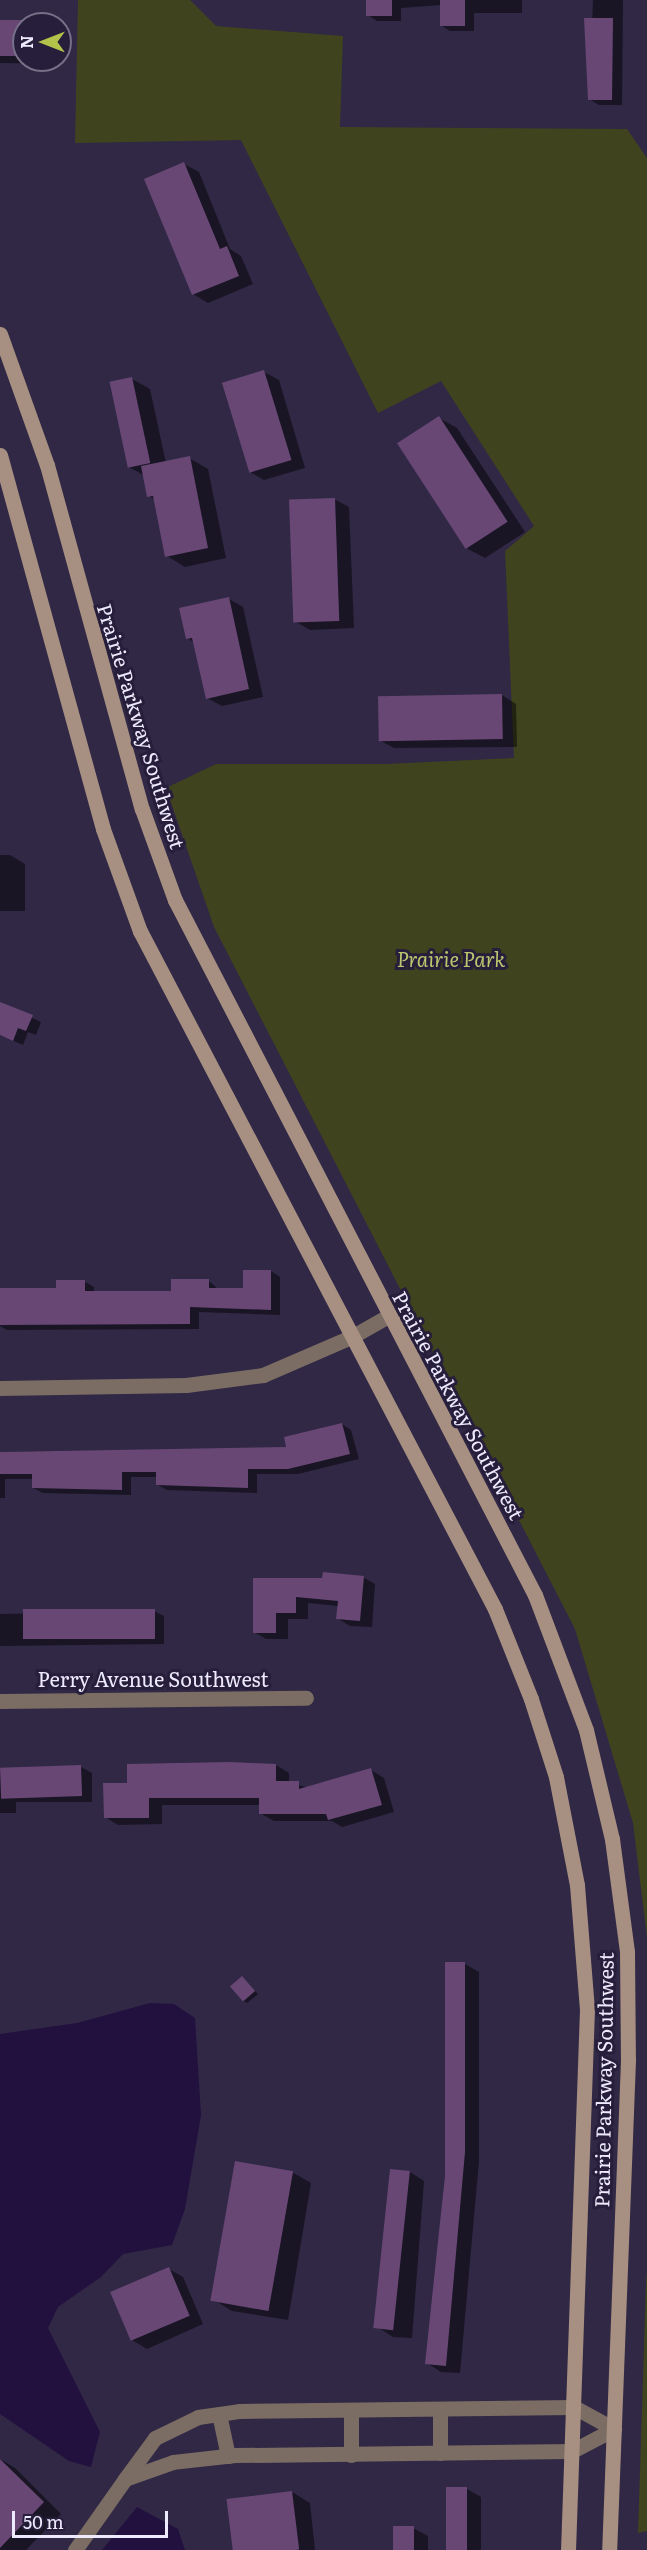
<!DOCTYPE html>
<style>
body{margin:0}
#map{position:relative;width:647px;height:2550px;overflow:hidden;background:#302845;font-family:Literata,serif}
div>[style]{position:absolute}
.green>*{inset:0;background:#3f441e}
.water>*{inset:0;background:#22113f}
.shadow>*{inset:0;background:#0007}
.building>*{inset:0;background:#684775;transform-origin:0 0}
.street>*{height:15px;margin:-7.5px;padding:0 7.5px;transform-origin:7.5px;border-radius:7.5px;background:#7b6d63}
.secondary>*{height:15px;margin:-7.5px;padding:0 7.5px;transform-origin:7.5px;border-radius:7.5px;background:#a79081}
span{translate:-50% -50%;white-space:nowrap;text-align:center;line-height:1.15;-webkit-text-stroke:6px #261e3a;paint-order:stroke}
.street-label{font-size:20px;color:#eeeafd}
.park-label{font-size:20px;color:#bac76f;font-style:italic}
.north{position:absolute;left:12px;top:12px;width:60px;height:60px;box-sizing:border-box;background:#261e3a;border:2px solid #767088;border-radius:50%;rotate:270deg;font-size:16px;font-weight:700;line-height:24px;text-align:center;color:#eeeafd}
.north::after{content:'';display:block;margin:auto;width:21px;height:27px;background:#b3c24b;clip-path:polygon(50% 0,100% 100%,50% 72%,0 100%)}
.scale{position:absolute;left:12px;top:2511px;width:156px;height:27px;box-sizing:border-box;border:3px solid #eeeafd;border-top:0;padding-left:8px;font-size:18px;line-height:21px;white-space:nowrap;color:#eeeafd;-webkit-text-stroke:4px #261e3a;paint-order:stroke}
</style>
<div id="map">
<div class="green">
<div style="clip-path:polygon(78px 0,190px 0,216px 26px,343px 36px,340px 127px,627px 129px,647px 158px,647px 1938px,633px 1823px,575px 1629px,214px 927px,166px 788px,216px 764px,386px 764px,514px 758px,505px 551px,534px 526px,441px 381px,378px 413px,241px 140px,75px 143px)"></div>
<div style="clip-path:polygon(647px 2269px,647px 2531px,638px 2533px,646px 2283px)"></div>
</div>
<div class="water">
<div style="clip-path:polygon(150px 2003px,174px 2004px,195px 2018px,201px 2115px,185px 2209px,172px 2245px,123px 2254px,101px 2277px,58px 2307px,48px 2328px,100px 2432px,91px 2467px,69px 2461px,0 2414px,0 2034px,77px 2023px)"></div>
<div style="clip-path:polygon(137px 2507px,178px 2529px,185px 2550px,102px 2550px)"></div>
</div>
<div class="shadow">
<div style="clip-path:polygon(368px 0,522px 0,522px 13px,474px 13px,474px 31px,450px 31px,441px 25px,441px 5px,401px 8px,401px 21px,377px 21px,368px 15px)"></div>
<div style="clip-path:polygon(593px 0,623px 0,622px 105px,599px 105px,589px 99px)"></div>
<div style="clip-path:polygon(0 21px,48px 24px,24px 24px,24px 60px,58px 60px,58px 64px,0 63px)"></div>
<div style="clip-path:polygon(184px 164px,199px 172px,230px 249px,241px 256px,253px 284px,208px 303px,193px 294px)"></div>
<div style="clip-path:polygon(264px 372px,279px 380px,305px 468px,264px 480px,250px 472px)"></div>
<div style="clip-path:polygon(132px 379px,150px 389px,166px 463px,189px 458px,208px 469px,226px 558px,185px 567px,167px 556px,155px 500px,149px 496px,145px 476px,129px 467px)"></div>
<div style="clip-path:polygon(439px 418px,457px 428px,525px 532px,485px 558px,466px 548px)"></div>
<div style="clip-path:polygon(334px 499px,349px 507px,354px 628px,310px 630px,296px 622px)"></div>
<div style="clip-path:polygon(229px 599px,243px 607px,263px 697px,222px 706px,207px 698px,195px 643px,187px 638px)"></div>
<div style="clip-path:polygon(502px 695px,516px 704px,517px 747px,394px 748px,379px 740px)"></div>
<div style="clip-path:polygon(0 855px,10px 855px,25px 864px,25px 911px,0 911px)"></div>
<div style="clip-path:polygon(0 1003px,41px 1022px,36px 1035px,28px 1032px,23px 1045px,0 1035px)"></div>
<div style="clip-path:polygon(271px 1271px,280px 1277px,280px 1315px,199px 1312px,199px 1329px,7px 1330px,0 1326px,0 1289px,57px 1289px,85px 1282px,94px 1287px,94px 1292px,173px 1292px,208px 1280px,218px 1289px,245px 1289px)"></div>
<div style="clip-path:polygon(342px 1424px,351px 1430px,359px 1459px,298px 1474px,257px 1474px,257px 1493px,167px 1490px,158px 1485px,158px 1477px,131px 1477px,131px 1495px,43px 1493px,33px 1488px,33px 1479px,5px 1479px,5px 1498px,0 1498px,0 1452px,288px 1448px)"></div>
<div style="clip-path:polygon(363px 1577px,375px 1584px,372px 1627px,350px 1626px,337px 1618px,339px 1606px,308px 1603px,308px 1619px,288px 1619px,288px 1639px,266px 1639px,254px 1632px,254px 1580px)"></div>
<div style="clip-path:polygon(154px 1611px,164px 1616px,164px 1644px,0 1646px,0 1614px)"></div>
<div style="clip-path:polygon(276px 1765px,289px 1773px,289px 1782px,308px 1788px,371px 1770px,384px 1778px,394px 1812px,342px 1827px,332px 1821px,274px 1821px,260px 1813px,260px 1805px,162px 1805px,162px 1824px,118px 1825px,105px 1817px,129px 1784px)"></div>
<div style="clip-path:polygon(81px 1767px,92px 1773px,92px 1802px,16px 1802px,16px 1813px,0 1813px,0 1769px)"></div>
<div style="clip-path:polygon(465px 1964px,479px 1972px,479px 2161px,460px 2373px,441px 2372px,427px 2363px)"></div>
<div style="clip-path:polygon(242px 1977px,258px 1994px,247px 2003px,243px 2001px)"></div>
<div style="clip-path:polygon(392px 2171px,410px 2172px,424px 2181px,412px 2338px,393px 2337px,379px 2328px)"></div>
<div style="clip-path:polygon(292px 2172px,311px 2183px,288px 2320px,232px 2311px,214px 2300px)"></div>
<div style="clip-path:polygon(169px 2269px,183px 2277px,203px 2324px,147px 2349px,132px 2340px)"></div>
<div style="clip-path:polygon(0 2459px,15px 2468px,61px 2514px,26px 2550px,0 2550px)"></div>
<div style="clip-path:polygon(467px 2489px,481px 2497px,481px 2550px,448px 2550px)"></div>
<div style="clip-path:polygon(292px 2492px,310px 2503px,315px 2550px,233px 2550px)"></div>
<div style="clip-path:polygon(413px 2528px,428px 2536px,428px 2550px,395px 2550px)"></div>
</div>
<div class="building">
<div style="left:366px;top:0;width:26px;height:16px"></div>
<div style="left:440px;top:0;width:25px;height:26px"></div>
<div style="clip-path:polygon(584px 18px,613px 18px,612px 100px,588px 100px)"></div>
<div style="left:0;top:20px;width:24px;height:36px"></div>
<div style="clip-path:polygon(184px 162px,220px 249px,227px 246px,239px 276px,192px 295px,144px 179px)"></div>
<div style="left:264px;top:370px;width:94px;height:44px;rotate:73deg"></div>
<div style="left:132px;top:377px;width:88px;height:23px;rotate:78deg"></div>
<div style="left:439px;top:416px;width:126px;height:50px;rotate:57deg"></div>
<div style="clip-path:polygon(190px 456px,208px 548px,165px 557px,153px 496px,147px 497px,141px 466px)"></div>
<div style="left:335px;top:498px;width:123px;height:46px;rotate:88deg"></div>
<div style="clip-path:polygon(229px 597px,249px 689px,206px 699px,192px 638px,186px 639px,179px 608px)"></div>
<div style="left:502px;top:694px;width:45px;height:124px;rotate:89deg"></div>
<div style="clip-path:polygon(0 1002px,33px 1015px,26px 1031px,18px 1028px,13px 1041px,0 1035px)"></div>
<div style="clip-path:polygon(243px 1270px,271px 1270px,271px 1310px,190px 1307px,190px 1324px,0 1325px,0 1288px,56px 1288px,56px 1280px,85px 1280px,85px 1291px,171px 1291px,171px 1279px,209px 1279px,209px 1288px,243px 1288px)"></div>
<div style="clip-path:polygon(342px 1423px,350px 1454px,288px 1469px,248px 1469px,248px 1488px,156px 1485px,156px 1472px,122px 1472px,122px 1490px,32px 1488px,32px 1474px,0 1474px,0 1452px,286px 1447px,284px 1437px)"></div>
<div style="clip-path:polygon(323px 1572px,364px 1576px,360px 1621px,336px 1619px,338px 1601px,296px 1597px,296px 1613px,276px 1613px,276px 1633px,253px 1633px,253px 1578px,322px 1578px)"></div>
<div style="left:155px;top:1609px;width:30px;height:132px;rotate:90deg"></div>
<div style="clip-path:polygon(230px 1762px,276px 1764px,276px 1781px,299px 1781px,299px 1789px,371px 1768px,382px 1805px,328px 1820px,326px 1814px,259px 1814px,259px 1798px,149px 1798px,149px 1818px,104px 1818px,103px 1783px,127px 1783px,127px 1764px)"></div>
<div style="left:81px;top:1765px;width:31px;height:81px;rotate:88deg"></div>
<div style="clip-path:polygon(445px 1962px,465px 1962px,465px 2152px,446px 2366px,425px 2364px,445px 2175px)"></div>
<div style="left:242px;top:1976px;width:20px;height:16px;rotate:49deg"></div>
<div style="left:235px;top:2161px;width:59px;height:142px;rotate:10deg"></div>
<div style="left:390px;top:2169px;width:20px;height:160px;rotate:6deg"></div>
<div style="left:169px;top:2267px;width:53px;height:64px;rotate:67deg"></div>
<div style="clip-path:polygon(0 2459px,44px 2502px,0 2548px)"></div>
<div style="left:446px;top:2487px;width:21px;height:63px"></div>
<div style="left:292px;top:2491px;width:59px;height:66px;rotate:83deg"></div>
<div style="left:393px;top:2526px;width:21px;height:24px"></div>
</div>
<div class="street">
<div style="left:0;top:1388px;width:186px;rotate:-0.9deg"></div>
<div style="left:186px;top:1385px;width:78px;rotate:-7.4deg"></div>
<div style="left:263px;top:1375px;width:98px;rotate:-23.4deg"></div>
<div style="left:353px;top:1336px;width:40px;rotate:-29.7deg"></div>
<div style="left:0;top:1701px;width:306px;rotate:-0.6deg"></div>
<div style="left:574px;top:2407px;width:46px;rotate:28.8deg"></div>
<div style="left:614px;top:2429px;width:47px;rotate:152.4deg"></div>
<div style="left:572px;top:2451px;width:337px;rotate:179.3deg"></div>
<div style="left:235px;top:2455px;width:62px;rotate:173.6deg"></div>
<div style="left:173px;top:2462px;width:51px;rotate:160.5deg"></div>
<div style="left:125px;top:2479px;width:51px;rotate:-53.8deg"></div>
<div style="left:155px;top:2438px;width:48px;rotate:-26deg"></div>
<div style="left:198px;top:2417px;width:41px;rotate:-8.3deg"></div>
<div style="left:239px;top:2411px;width:335px;rotate:-0.7deg"></div>
<div style="left:351px;top:2410px;width:45px;rotate:90deg"></div>
<div style="left:440px;top:2410px;width:43px;rotate:90deg"></div>
<div style="left:219px;top:2414px;width:43px;rotate:77.9deg"></div>
<div style="left:75px;top:2550px;width:87px;rotate:-54.8deg"></div>
</div>
<div class="secondary">
<div style="left:0;top:334px;width:139px;rotate:70.3deg"></div>
<div style="left:47px;top:465px;width:357px;rotate:74.6deg"></div>
<div style="left:142px;top:809px;width:97px;rotate:70.1deg"></div>
<div style="left:175px;top:900px;width:783px;rotate:62.62deg"></div>
<div style="left:535px;top:1595px;width:144px;rotate:69.3deg"></div>
<div style="left:586px;top:1730px;width:112px;rotate:76.6deg"></div>
<div style="left:612px;top:1839px;width:114px;rotate:82.4deg"></div>
<div style="left:627px;top:1952px;width:108px;rotate:89.5deg"></div>
<div style="left:628px;top:2060px;width:490px;rotate:92.2deg"></div>
<div style="left:0;top:455px;width:388px;rotate:74.6deg"></div>
<div style="left:103px;top:829px;width:109px;rotate:70.1deg"></div>
<div style="left:140px;top:931px;width:765px;rotate:62.36deg"></div>
<div style="left:495px;top:1609px;width:97px;rotate:68.2deg"></div>
<div style="left:531px;top:1699px;width:82px;rotate:72.2deg"></div>
<div style="left:556px;top:1777px;width:110px;rotate:79deg"></div>
<div style="left:577px;top:1885px;width:124px;rotate:85.4deg"></div>
<div style="left:587px;top:2009px;width:541px;rotate:92.01deg"></div>
</div>
<div class="street-label">
<span style="left:142px;top:726px;rotate:73deg">Prairie Parkway Southwest</span>
<span style="left:459px;top:1405px;rotate:62deg">Prairie Parkway Southwest</span>
<span style="left:153px;top:1678px">Perry Avenue Southwest</span>
<span style="left:603px;top:2080px;rotate:-89deg">Prairie Parkway Southwest</span>
</div>
<div class="park-label">
<span style="left:451px;top:958px">Prairie Park</span>
</div>
<div class="north">N</div>
<div class="scale">50 m</div>
</div>
